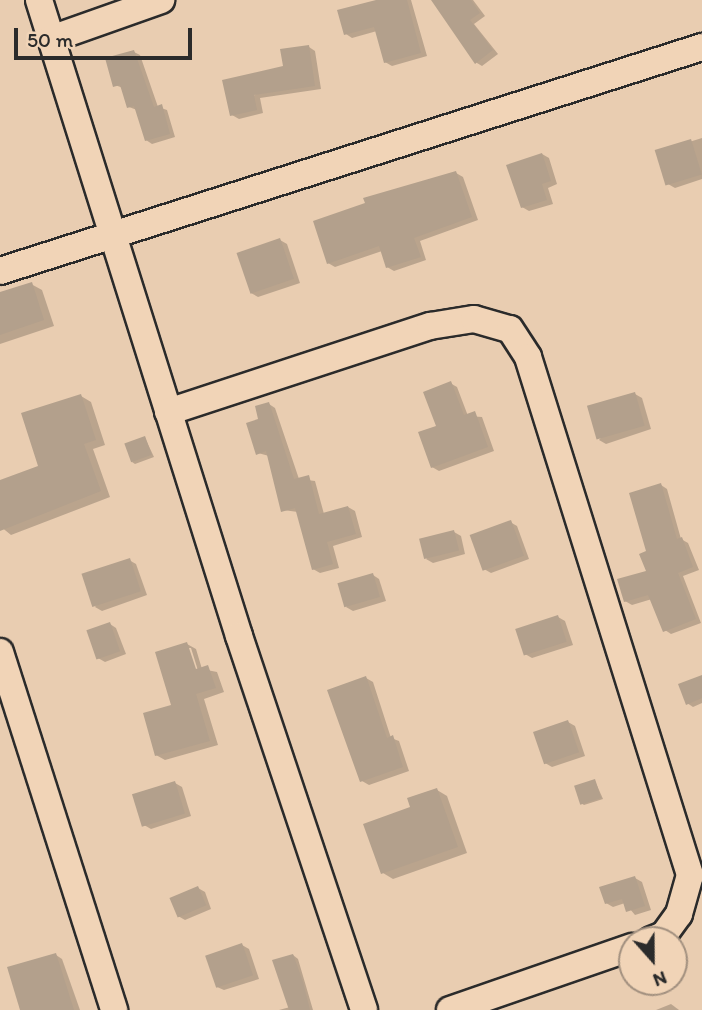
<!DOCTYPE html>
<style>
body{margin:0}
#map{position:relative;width:702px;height:1010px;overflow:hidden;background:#e9cdb1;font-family:Itim,sans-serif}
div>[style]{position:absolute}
.shadow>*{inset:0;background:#0003}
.building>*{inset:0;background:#b3a08c;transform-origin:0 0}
.roads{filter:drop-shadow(2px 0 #2b2b2b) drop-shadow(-2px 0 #2b2b2b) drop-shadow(0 2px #2b2b2b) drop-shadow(0 -2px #2b2b2b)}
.street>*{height:26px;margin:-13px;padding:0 13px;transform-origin:13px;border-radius:13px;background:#f1d4b7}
span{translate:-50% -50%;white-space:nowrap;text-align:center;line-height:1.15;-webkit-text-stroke:5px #f1d4b7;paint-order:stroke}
.north{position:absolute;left:618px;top:926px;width:70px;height:70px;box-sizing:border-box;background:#f1d4b7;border:2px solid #a2907f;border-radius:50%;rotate:159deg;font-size:19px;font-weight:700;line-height:28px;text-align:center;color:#2b2b2b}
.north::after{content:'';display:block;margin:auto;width:24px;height:32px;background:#2b2b2b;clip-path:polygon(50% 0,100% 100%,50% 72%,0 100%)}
.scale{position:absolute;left:14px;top:28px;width:178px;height:32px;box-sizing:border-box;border:4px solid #2b2b2b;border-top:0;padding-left:9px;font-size:21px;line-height:24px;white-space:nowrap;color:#2b2b2b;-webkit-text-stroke:5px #f1d4b7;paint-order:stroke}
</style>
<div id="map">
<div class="shadow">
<div style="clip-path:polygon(381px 0,411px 0,427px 56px,392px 66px,385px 62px,377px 31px,352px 38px,346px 34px)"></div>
<div style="clip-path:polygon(433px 0,473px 0,485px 16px,474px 24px,498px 54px,482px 66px,477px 63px)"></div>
<div style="clip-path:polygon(309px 47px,315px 51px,321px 89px,260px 98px,263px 113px,239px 119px,232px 115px)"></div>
<div style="clip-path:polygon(134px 52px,140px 55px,158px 107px,167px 110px,175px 137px,152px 144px,146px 140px,137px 110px,129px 107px,123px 88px,115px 85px)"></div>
<div style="clip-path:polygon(702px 138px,702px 179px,675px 188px,668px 184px,657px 152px)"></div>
<div style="clip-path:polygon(542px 154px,549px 158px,557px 184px,548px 188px,553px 204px,529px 211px,522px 207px)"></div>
<div style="clip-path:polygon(456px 173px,463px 177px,478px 220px,420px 241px,426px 260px,394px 271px,387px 267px,382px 251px,335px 267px,328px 263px)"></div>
<div style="clip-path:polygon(280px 240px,287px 244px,300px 283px,258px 297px,251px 293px)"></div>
<div style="clip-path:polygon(31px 284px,42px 290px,54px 326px,0 344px,0 294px)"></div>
<div style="clip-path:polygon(450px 383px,457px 387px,468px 416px,482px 417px,494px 451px,439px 471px,432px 467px)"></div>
<div style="clip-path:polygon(635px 394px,642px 398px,651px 429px,606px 444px,599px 440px)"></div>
<div style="clip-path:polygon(81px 396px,91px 402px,105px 445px,93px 449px,110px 497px,11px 535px,0 526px,0 482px,40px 467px)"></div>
<div style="clip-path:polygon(269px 404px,275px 408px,299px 479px,315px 481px,324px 514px,348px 507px,355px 511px,362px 537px,333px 546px,339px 568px,320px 573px,313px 569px,298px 512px,283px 510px,269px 456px,258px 453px,260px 420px)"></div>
<div style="clip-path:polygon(145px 438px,154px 457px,135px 464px,132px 462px)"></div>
<div style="clip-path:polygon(661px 485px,667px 489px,681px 539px,688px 543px,699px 570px,683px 576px,701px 623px,671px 634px,665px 630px,652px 599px,632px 605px,625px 601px,648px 572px)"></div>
<div style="clip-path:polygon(510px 522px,517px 526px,529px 559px,491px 573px,484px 569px)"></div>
<div style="clip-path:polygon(454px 532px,461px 536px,465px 554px,433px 563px,426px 559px)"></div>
<div style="clip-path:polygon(129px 560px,136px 564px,147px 595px,102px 611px,95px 607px)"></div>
<div style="clip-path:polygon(373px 575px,379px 579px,386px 601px,353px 611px,346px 607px)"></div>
<div style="clip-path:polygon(558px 617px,565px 621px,573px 645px,532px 658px,525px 654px)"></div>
<div style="clip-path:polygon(110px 624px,116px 628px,126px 654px,105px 662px,98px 658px)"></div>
<div style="clip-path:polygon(evenodd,187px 644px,196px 649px,202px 669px,217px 672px,224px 692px,204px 699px,218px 745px,165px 760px,156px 755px,174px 706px,187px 644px,187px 648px,191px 648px,200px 677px,197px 678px,187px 648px)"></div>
<div style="clip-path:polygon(702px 677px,702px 703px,693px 707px,687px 703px)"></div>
<div style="clip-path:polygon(366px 678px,373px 682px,391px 738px,399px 741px,409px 771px,369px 785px,362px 781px)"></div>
<div style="clip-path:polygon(568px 722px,575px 726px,585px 756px,552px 767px,545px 763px)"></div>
<div style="clip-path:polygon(595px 781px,603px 799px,584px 805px,581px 803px)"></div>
<div style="clip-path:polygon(175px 783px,182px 787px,191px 816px,151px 829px,144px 825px)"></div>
<div style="clip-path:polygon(437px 790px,447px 796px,467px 853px,393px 879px,383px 873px,412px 808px)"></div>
<div style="clip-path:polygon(635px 878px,642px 882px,651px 910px,635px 915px,625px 903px,613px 907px,606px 903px)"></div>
<div style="clip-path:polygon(198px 888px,205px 892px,211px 909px,185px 920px,178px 916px)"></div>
<div style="clip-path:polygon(242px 945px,249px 949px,259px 979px,224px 990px,217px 987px)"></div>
<div style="clip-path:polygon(56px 955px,62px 959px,80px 1010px,21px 1010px)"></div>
<div style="clip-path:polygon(293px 955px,298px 959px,313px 1010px,279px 1010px,290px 1007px)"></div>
<div style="clip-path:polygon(671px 1004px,679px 1010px,656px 1010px)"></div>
</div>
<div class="building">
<div style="clip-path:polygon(376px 0,407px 0,421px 53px,384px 63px,374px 27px,344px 35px,337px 10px)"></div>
<div style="clip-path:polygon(431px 0,471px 0,480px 13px,470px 20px,493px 50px,475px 64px)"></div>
<div style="clip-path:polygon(309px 45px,315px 86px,254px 95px,257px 110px,230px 116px,222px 80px,283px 66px,280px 49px)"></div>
<div style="clip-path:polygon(134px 50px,154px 107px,162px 104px,170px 134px,145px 141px,134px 106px,127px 108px,120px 85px,113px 87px,105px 58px)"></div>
<div style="left:691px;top:139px;width:37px;height:38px;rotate:73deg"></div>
<div style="clip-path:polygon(542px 153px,551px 181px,542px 184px,547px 200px,521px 208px,506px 165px)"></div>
<div style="clip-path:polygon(456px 171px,472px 217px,414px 238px,421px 257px,386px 268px,379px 246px,327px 264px,313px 221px,365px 203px,363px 198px)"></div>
<div style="left:280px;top:238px;width:43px;height:46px;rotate:71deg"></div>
<div style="clip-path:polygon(32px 282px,44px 320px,0 335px,0 292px)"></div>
<div style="clip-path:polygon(451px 381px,464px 415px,475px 411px,488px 447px,431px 468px,418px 432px,436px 426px,423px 392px)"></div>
<div style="left:635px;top:392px;width:35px;height:50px;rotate:74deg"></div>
<div style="clip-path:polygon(81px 394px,96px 440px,84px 444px,101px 491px,0 531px,0 480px,38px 466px,21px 413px)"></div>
<div style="clip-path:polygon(269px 402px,294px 479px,309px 475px,319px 514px,348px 506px,356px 534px,327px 542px,333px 564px,312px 570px,295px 508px,281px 512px,266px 451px,256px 455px,246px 423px,258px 419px,255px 406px)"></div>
<div style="left:145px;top:436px;width:20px;height:22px;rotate:70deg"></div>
<div style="clip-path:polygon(661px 483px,677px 539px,682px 537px,693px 567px,678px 573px,696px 619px,663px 632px,648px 595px,624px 602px,617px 579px,646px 571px,639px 554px,646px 551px,629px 493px)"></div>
<div style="left:511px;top:520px;width:38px;height:44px;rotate:70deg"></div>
<div style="left:454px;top:530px;width:21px;height:36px;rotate:76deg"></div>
<div style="left:130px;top:558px;width:35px;height:51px;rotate:72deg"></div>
<div style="left:373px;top:573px;width:25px;height:37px;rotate:74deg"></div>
<div style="left:558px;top:615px;width:28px;height:45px;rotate:72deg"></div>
<div style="left:110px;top:622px;width:31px;height:25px;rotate:71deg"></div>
<div style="clip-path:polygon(187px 642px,196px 669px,208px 665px,216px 688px,196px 694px,210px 741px,155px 756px,143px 713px,171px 705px,155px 652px)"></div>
<div style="clip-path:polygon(702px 675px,702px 698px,686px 705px,678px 684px)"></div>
<div style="clip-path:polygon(366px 676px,387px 738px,393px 735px,403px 767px,360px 782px,327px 690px)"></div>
<div style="left:568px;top:720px;width:34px;height:37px;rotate:71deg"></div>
<div style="left:595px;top:779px;width:20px;height:22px;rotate:72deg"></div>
<div style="left:175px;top:781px;width:34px;height:45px;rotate:73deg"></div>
<div style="clip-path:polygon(437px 788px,458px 847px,381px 874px,363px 824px,410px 807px,407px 798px)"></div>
<div style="clip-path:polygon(635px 876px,645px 906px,626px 912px,622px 899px,605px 904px,599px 887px)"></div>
<div style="left:198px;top:886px;width:21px;height:31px;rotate:67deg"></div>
<div style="left:242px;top:943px;width:34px;height:39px;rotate:71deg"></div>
<div style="clip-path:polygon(56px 953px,74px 1010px,20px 1010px,7px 967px)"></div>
<div style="clip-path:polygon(293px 954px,303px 982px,310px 1010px,289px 1010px,272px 960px)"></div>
</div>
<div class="roads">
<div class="street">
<div style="left:39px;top:0;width:667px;rotate:72.54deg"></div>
<div style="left:239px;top:636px;width:394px;rotate:71.5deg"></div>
<div style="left:51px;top:39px;width:117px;rotate:-19.5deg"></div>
<div style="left:0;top:271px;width:737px;rotate:-17.7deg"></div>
<div style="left:168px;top:412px;width:276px;rotate:-18.2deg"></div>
<div style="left:430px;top:326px;width:45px;rotate:-9deg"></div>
<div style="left:474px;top:319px;width:37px;rotate:16deg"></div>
<div style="left:510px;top:329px;width:33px;rotate:57deg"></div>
<div style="left:528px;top:357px;width:543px;rotate:72.63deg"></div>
<div style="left:690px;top:875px;width:41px;rotate:105.8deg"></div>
<div style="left:679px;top:914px;width:26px;rotate:126deg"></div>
<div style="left:664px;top:935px;width:14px;rotate:159deg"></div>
<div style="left:0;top:652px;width:376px;rotate:72.3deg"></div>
<div style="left:450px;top:1010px;width:193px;rotate:-19.1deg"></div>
</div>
</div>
<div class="north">N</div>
<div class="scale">50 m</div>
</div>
